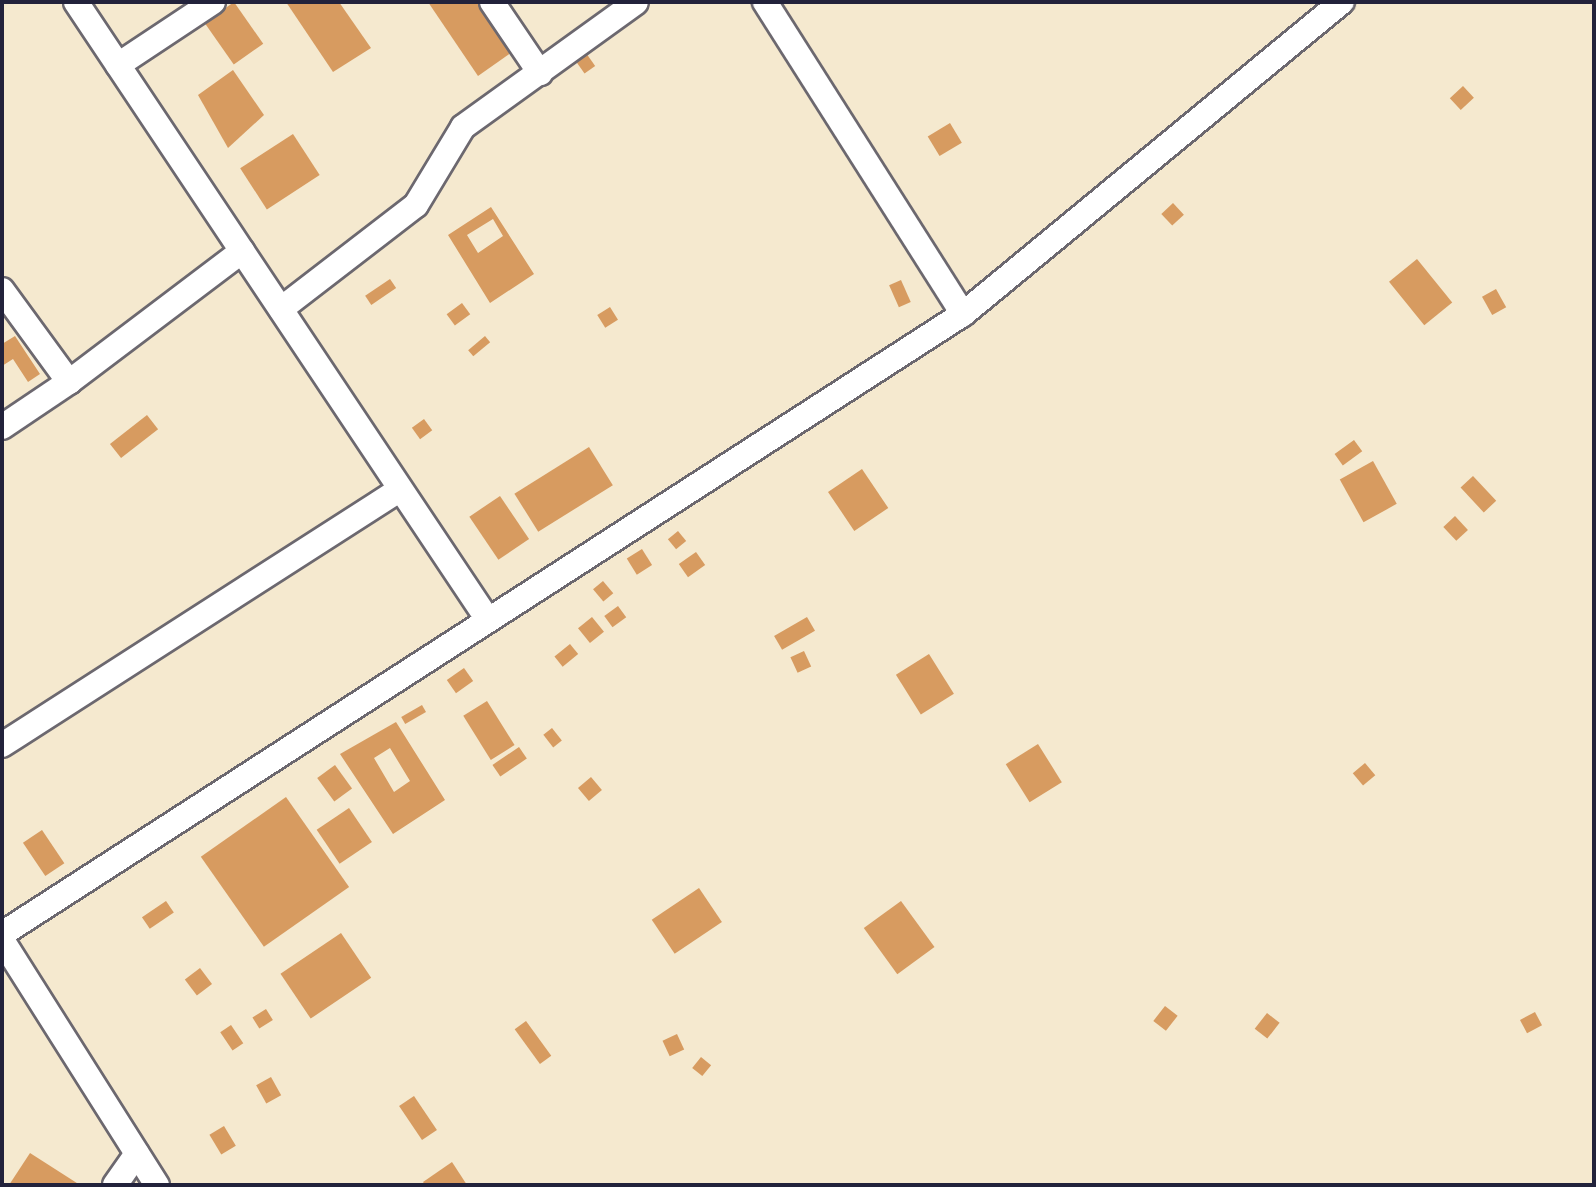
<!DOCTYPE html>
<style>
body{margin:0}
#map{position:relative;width:1596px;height:1187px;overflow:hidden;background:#f5e9cf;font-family:"Comic Neue",sans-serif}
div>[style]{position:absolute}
.building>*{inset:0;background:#d79b60;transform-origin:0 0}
.roads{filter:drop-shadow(2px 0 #6c686f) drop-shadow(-2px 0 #6c686f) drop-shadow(0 2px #6c686f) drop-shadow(0 -2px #6c686f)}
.minor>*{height:24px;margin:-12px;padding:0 12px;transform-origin:12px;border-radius:12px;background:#fff}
span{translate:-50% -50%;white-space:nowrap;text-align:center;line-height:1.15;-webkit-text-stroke:6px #fcf5e5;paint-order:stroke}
.frame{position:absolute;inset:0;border:4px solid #22223b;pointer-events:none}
</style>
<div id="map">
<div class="building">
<div style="left:234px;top:2px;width:51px;height:36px;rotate:55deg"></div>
<div style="clip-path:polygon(286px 2px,339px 2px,371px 48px,333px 72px)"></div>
<div style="clip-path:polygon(428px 2px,477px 2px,512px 52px,478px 76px)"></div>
<div style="left:586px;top:53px;width:16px;height:13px;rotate:55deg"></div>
<div style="clip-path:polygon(233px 70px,264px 115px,228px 148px,198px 95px)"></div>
<div style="left:1463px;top:86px;width:16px;height:18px;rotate:47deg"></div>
<div style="left:950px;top:123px;width:23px;height:26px;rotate:59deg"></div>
<div style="left:293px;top:134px;width:49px;height:63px;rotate:57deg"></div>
<div style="left:1173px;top:203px;width:16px;height:16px;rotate:47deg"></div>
<div style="clip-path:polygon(evenodd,491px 207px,534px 274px,490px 303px,448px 235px,491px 207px,493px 219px,503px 236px,478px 253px,467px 235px,493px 219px)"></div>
<div style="left:1417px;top:259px;width:56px;height:36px;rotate:51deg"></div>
<div style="left:390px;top:279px;width:11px;height:30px;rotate:56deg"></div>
<div style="left:901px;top:280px;width:24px;height:13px;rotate:66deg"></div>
<div style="left:1496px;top:289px;width:21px;height:16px;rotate:61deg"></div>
<div style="left:462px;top:303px;width:14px;height:19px;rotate:54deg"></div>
<div style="left:610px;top:307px;width:15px;height:15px;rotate:58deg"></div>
<div style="clip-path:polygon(15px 336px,40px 374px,28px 382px,13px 359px,2px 366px,2px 344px)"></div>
<div style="left:485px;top:336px;width:8px;height:22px;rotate:50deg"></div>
<div style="left:147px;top:415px;width:18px;height:47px;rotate:52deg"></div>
<div style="left:424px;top:419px;width:14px;height:15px;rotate:54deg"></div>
<div style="left:1354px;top:440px;width:14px;height:24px;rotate:54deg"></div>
<div style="left:589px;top:447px;width:45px;height:88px;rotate:58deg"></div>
<div style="left:1373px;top:461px;width:49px;height:38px;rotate:61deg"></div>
<div style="left:862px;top:469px;width:47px;height:41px;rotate:56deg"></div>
<div style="left:1473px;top:476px;width:34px;height:17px;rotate:47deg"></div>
<div style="left:500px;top:496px;width:52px;height:37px;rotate:56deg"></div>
<div style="left:1455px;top:516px;width:19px;height:16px;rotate:47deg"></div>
<div style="left:678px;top:531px;width:13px;height:13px;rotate:51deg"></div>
<div style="left:642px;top:549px;width:19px;height:18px;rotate:58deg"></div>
<div style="left:696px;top:552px;width:16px;height:21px;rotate:55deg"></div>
<div style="left:603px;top:581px;width:16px;height:13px;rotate:50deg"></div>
<div style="left:618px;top:606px;width:14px;height:17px;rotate:54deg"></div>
<div style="left:592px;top:617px;width:19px;height:18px;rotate:51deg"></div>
<div style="left:807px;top:617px;width:16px;height:38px;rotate:60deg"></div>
<div style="left:570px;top:644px;width:13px;height:20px;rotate:51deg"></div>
<div style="left:804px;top:651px;width:17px;height:15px;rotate:65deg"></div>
<div style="left:929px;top:654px;width:47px;height:39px;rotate:58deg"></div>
<div style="left:464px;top:668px;width:16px;height:21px;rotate:55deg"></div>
<div style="left:487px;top:701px;width:52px;height:28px;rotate:58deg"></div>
<div style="left:422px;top:705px;width:8px;height:24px;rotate:60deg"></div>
<div style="clip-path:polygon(evenodd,396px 722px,445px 800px,393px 834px,340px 754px,396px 722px,390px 748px,410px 781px,394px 792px,374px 758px,390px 748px)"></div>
<div style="left:552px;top:728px;width:16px;height:11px;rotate:52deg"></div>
<div style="left:1038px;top:744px;width:45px;height:38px;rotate:58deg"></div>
<div style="left:519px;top:747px;width:14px;height:32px;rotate:56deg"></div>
<div style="left:1365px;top:763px;width:16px;height:16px;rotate:50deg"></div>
<div style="left:335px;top:765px;width:29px;height:22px;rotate:54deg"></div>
<div style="left:591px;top:777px;width:17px;height:17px;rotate:50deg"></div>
<div style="left:286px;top:797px;width:110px;height:104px;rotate:55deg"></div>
<div style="left:349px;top:808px;width:41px;height:39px;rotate:56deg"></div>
<div style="left:42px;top:830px;width:40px;height:23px;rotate:56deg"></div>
<div style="left:699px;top:888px;width:41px;height:57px;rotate:56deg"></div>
<div style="left:166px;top:901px;width:14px;height:29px;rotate:56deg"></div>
<div style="left:901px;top:901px;width:57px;height:46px;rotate:54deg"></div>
<div style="left:341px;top:933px;width:54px;height:73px;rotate:56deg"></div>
<div style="left:200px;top:968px;width:20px;height:19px;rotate:53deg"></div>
<div style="left:1165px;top:1006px;width:16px;height:19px;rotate:38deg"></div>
<div style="left:266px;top:1009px;width:13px;height:16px;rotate:58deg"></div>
<div style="left:1535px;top:1012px;width:15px;height:17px;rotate:62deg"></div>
<div style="left:1267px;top:1013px;width:16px;height:20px;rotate:38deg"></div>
<div style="left:526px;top:1021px;width:43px;height:14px;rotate:54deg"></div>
<div style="left:231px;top:1025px;width:22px;height:13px;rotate:56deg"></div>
<div style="left:677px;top:1034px;width:17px;height:16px;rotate:65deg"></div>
<div style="left:701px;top:1057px;width:13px;height:14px;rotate:39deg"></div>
<div style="left:271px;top:1077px;width:21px;height:17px;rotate:61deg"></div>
<div style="left:414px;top:1096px;width:41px;height:18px;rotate:56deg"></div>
<div style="left:224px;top:1126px;width:23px;height:17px;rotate:59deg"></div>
<div style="clip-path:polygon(30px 1153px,80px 1185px,9px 1185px)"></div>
<div style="clip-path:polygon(452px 1162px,467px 1185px,425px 1185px,423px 1182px)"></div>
</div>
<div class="roads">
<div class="minor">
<div style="left:76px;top:2px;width:743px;rotate:56.31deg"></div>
<div style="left:492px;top:2px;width:86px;rotate:55.9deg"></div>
<div style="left:118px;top:65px;width:114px;rotate:-33.6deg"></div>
<div style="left:2px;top:290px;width:114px;rotate:53.9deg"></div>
<div style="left:69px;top:382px;width:217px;rotate:-37.1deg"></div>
<div style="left:281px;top:309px;width:170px;rotate:-37.6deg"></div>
<div style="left:416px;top:205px;width:91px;rotate:-58.9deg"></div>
<div style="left:463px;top:127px;width:213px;rotate:-35.8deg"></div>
<div style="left:963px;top:314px;width:491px;rotate:-39.5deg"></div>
<div style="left:2px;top:427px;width:81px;rotate:-33.9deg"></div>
<div style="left:2px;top:745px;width:473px;rotate:-32.7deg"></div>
<div style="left:2px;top:934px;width:1144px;rotate:-32.83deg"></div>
<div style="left:963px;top:314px;width:370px;rotate:-122.4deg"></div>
<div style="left:2px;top:940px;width:290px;rotate:57.7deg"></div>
<div style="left:115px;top:1185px;width:38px;rotate:-55deg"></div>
</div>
</div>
<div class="frame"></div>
</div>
